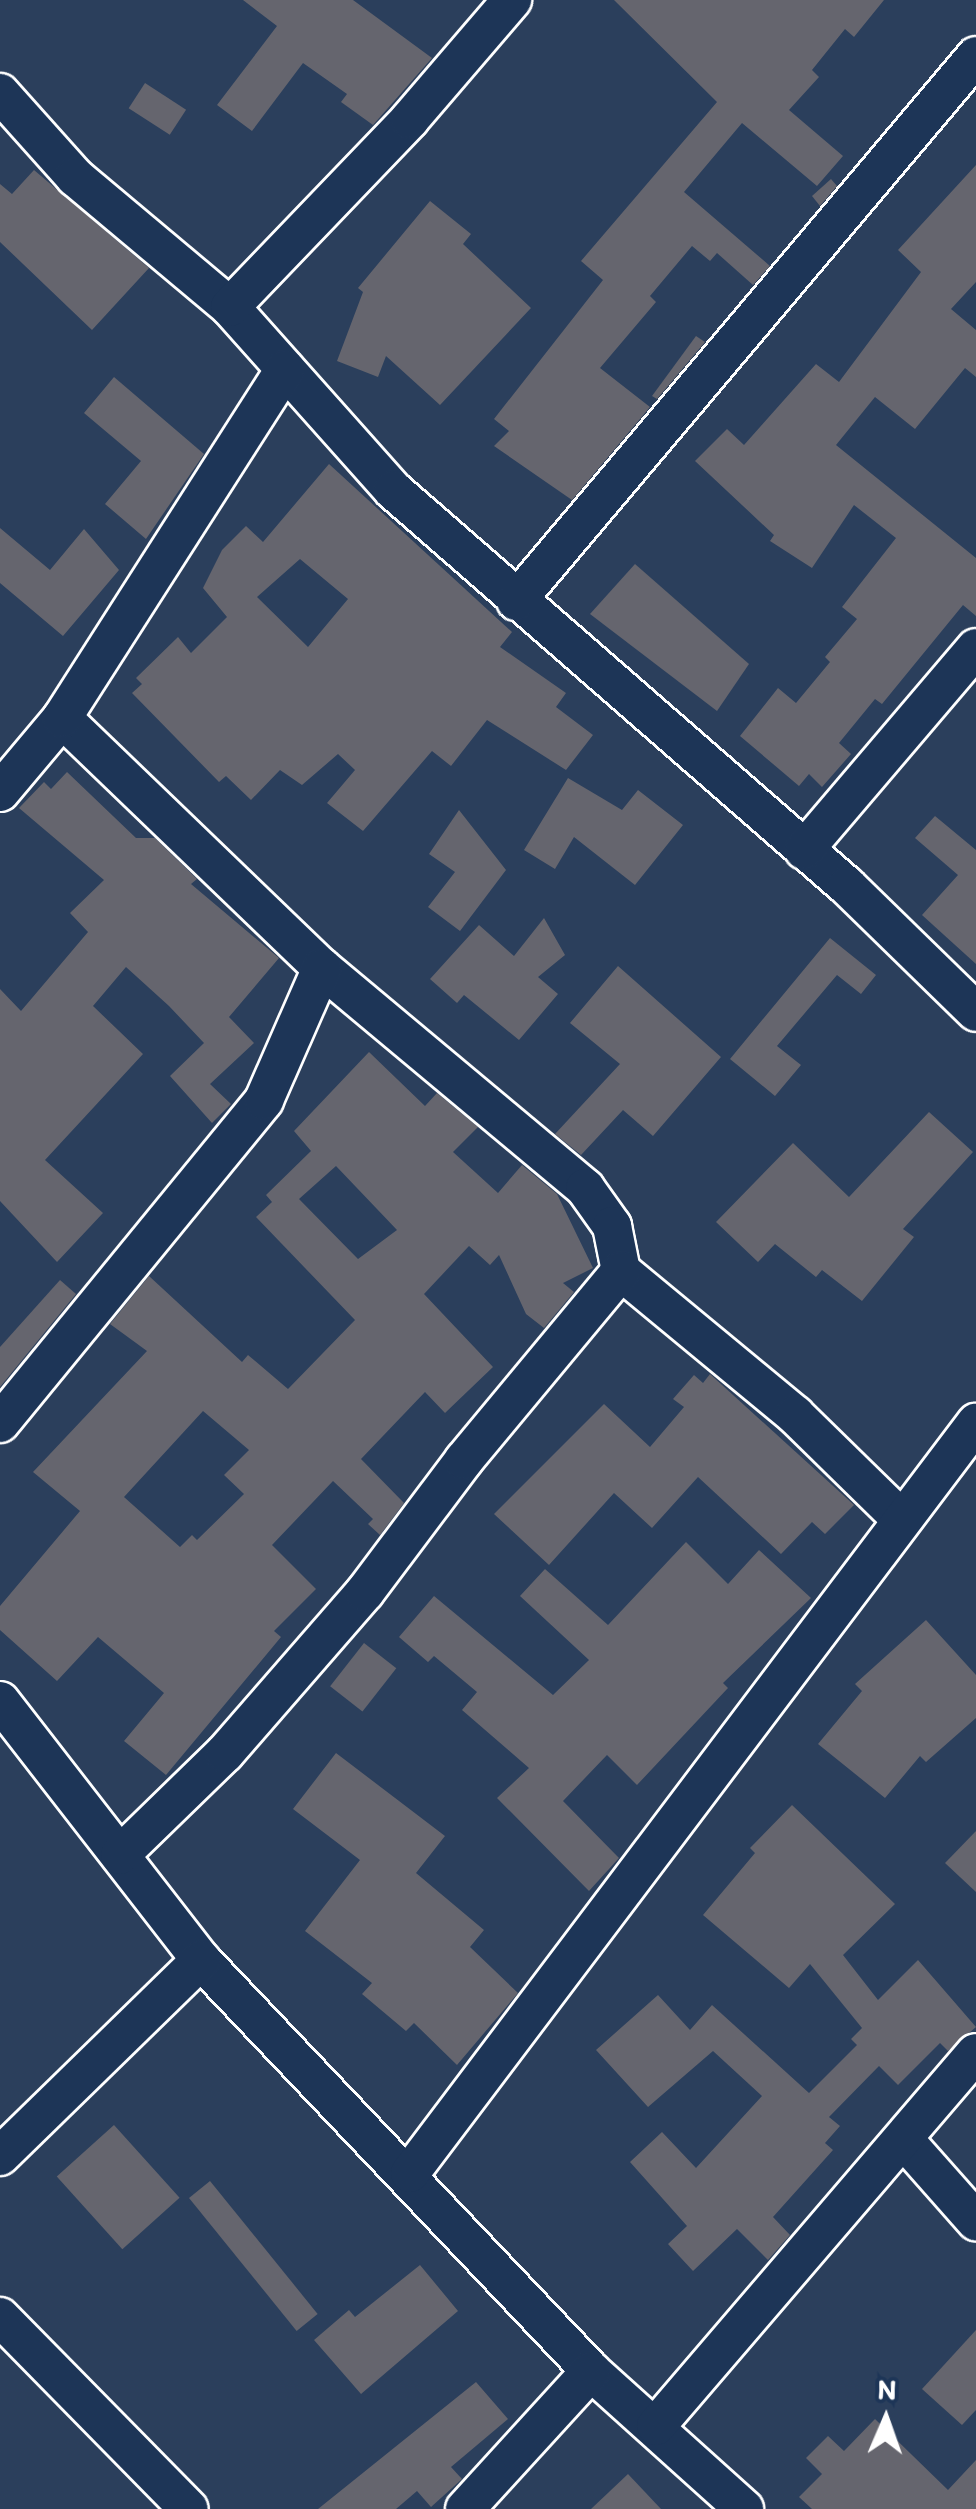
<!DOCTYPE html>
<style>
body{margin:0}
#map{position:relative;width:976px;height:2509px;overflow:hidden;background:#2b3f5c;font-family:Itim,sans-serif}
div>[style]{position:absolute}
.building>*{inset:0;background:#65656e;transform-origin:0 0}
.roads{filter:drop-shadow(2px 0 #fff) drop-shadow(-2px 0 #fff) drop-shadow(0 2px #fff) drop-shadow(0 -2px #fff)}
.street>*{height:38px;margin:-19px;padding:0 19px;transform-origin:19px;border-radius:19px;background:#1d3557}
span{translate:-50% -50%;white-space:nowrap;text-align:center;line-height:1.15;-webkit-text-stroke:8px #1d3557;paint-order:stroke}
.north{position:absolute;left:836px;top:2369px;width:100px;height:100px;-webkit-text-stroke:8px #1d3557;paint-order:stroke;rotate:2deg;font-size:28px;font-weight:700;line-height:40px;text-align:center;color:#fff}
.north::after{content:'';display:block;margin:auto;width:35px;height:45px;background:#fff;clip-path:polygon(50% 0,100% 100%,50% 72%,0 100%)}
</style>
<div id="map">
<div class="building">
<div style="clip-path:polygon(243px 0,353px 0,432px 58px,373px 125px,341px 102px,347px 94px,303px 63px,252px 131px,217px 105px,277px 26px)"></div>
<div style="clip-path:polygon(614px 0,884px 0,854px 37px,845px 29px,812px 70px,819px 77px,789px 110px,843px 156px,817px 186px,742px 123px,684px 192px,770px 266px,753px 285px,717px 253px,710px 261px,692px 246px,650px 296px,656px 302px,600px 368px,650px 407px,572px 500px,494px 446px,509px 431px,494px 419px,603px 280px,581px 261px,717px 102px)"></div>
<div style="left:145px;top:83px;width:49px;height:30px;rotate:33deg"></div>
<div style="clip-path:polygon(976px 165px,976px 282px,951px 309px,976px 330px,976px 377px,965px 368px,915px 429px,875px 397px,836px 445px,976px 558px,976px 616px,963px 605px,882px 704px,875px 699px,839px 743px,851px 754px,822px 787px,809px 774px,799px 786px,740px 736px,778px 688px,796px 703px,830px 662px,825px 657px,857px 619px,842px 607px,896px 538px,854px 505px,812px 568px,770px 541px,774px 535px,695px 461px,727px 429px,744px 445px,816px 364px,839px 382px,921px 272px,898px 250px)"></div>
<div style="clip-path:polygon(34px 170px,149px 268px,92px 330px,0 242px,0 184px,12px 194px)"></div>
<div style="clip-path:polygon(831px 179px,837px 186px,820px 206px,812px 196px)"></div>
<div style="clip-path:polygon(430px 201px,471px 234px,463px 244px,531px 308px,440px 405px,386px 356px,378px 377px,337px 361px,363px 292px,358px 288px)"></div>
<div style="clip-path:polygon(696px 336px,705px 342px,657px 399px,652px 396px)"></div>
<div style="clip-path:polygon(114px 377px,204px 454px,146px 539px,105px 504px,141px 461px,84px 413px)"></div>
<div style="clip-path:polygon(evenodd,329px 464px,512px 632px,500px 647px,566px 693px,556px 707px,593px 735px,566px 770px,487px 720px,451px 766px,432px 751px,363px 831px,327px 803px,355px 770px,338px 754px,302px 785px,280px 770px,251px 800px,226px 776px,219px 782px,132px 693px,142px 684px,136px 678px,178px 637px,191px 653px,227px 617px,203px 588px,222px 550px,246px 526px,263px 542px,329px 464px,300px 559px,348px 599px,308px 647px,257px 597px,300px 559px)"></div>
<div style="clip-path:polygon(0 528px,50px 570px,84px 529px,119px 570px,63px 636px,0 583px)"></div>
<div style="clip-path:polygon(635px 564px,749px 664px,717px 711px,590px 614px)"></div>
<div style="clip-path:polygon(67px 772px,136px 838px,155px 838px,197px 879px,191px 884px,279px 958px,229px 1017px,254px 1043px,210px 1084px,231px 1104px,212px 1123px,170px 1076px,204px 1043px,169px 1006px,126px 967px,93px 1006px,143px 1054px,45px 1160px,103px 1213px,57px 1262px,0 1201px,0 989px,21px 1011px,88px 932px,70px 913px,104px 880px,19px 808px,44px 782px,51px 789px)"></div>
<div style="clip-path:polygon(568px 778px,622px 810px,638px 790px,683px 825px,635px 885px,574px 837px,555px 869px,524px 850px)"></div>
<div style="clip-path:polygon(459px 810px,506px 870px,460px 931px,428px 907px,455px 872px,429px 854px)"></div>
<div style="clip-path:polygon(935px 816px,976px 850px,976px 964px,922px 915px,958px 875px,915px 838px)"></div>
<div style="clip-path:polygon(544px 918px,565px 955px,538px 977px,558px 994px,519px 1040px,464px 995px,457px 1003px,430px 979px,479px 925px,514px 956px)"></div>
<div style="clip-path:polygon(830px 938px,876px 975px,861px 994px,837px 975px,777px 1046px,801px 1065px,775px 1096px,730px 1059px)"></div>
<div style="clip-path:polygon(618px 966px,721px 1057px,653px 1136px,623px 1110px,581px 1155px,555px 1134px,620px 1064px,570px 1023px)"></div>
<div style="clip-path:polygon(evenodd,369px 1052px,425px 1106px,437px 1093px,478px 1127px,453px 1152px,498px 1193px,522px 1165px,557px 1194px,593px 1268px,563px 1283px,574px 1292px,544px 1328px,526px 1314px,499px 1255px,490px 1265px,469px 1246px,424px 1294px,493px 1367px,445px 1413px,425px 1392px,361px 1459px,404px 1503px,380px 1535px,368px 1524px,373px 1519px,333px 1481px,272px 1545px,316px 1589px,274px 1631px,281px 1637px,166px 1775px,124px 1741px,164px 1693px,98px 1637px,57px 1681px,0 1630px,0 1606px,80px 1511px,33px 1472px,147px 1351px,110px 1324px,149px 1276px,242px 1362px,248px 1355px,288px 1389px,355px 1320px,256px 1217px,272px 1202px,266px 1195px,311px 1151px,294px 1131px,369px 1052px,336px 1166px,397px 1230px,358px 1259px,299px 1199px,336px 1166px,369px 1052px,203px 1411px,249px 1450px,224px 1475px,244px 1494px,197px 1540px,192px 1535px,180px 1547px,124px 1497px,203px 1411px)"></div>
<div style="clip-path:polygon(929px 1112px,973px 1152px,903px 1229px,914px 1237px,862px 1301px,822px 1270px,816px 1277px,775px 1244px,758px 1262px,716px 1222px,793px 1143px,849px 1197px)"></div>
<div style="clip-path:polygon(60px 1280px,76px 1294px,0 1387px,0 1347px)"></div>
<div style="clip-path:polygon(710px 1374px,854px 1505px,825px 1534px,812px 1522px,781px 1554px,698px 1477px,652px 1528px,614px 1493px,549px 1565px,494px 1514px,604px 1404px,650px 1447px,684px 1407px,673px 1399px,694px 1375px,703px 1383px)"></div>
<div style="clip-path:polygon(686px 1542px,728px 1584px,759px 1550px,811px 1598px,723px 1683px,728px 1688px,637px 1785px,607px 1755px,563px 1801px,619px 1858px,589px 1891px,497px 1798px,529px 1768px,462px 1710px,477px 1692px,434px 1656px,428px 1662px,399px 1637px,434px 1596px,553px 1695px,589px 1660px,520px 1596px,545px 1569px,608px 1625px)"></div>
<div style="clip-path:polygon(926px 1620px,976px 1675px,976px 1718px,926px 1762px,920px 1756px,885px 1798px,818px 1744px,862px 1691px,855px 1684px)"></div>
<div style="left:364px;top:1643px;width:41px;height:55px;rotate:38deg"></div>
<div style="clip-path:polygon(336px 1753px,445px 1836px,416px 1873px,484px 1930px,470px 1947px,518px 1993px,457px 2065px,414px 2023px,406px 2031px,362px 1994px,372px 1983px,305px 1931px,360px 1860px,293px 1809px)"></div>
<div style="clip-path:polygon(792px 1805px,895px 1904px,843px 1955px,878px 2000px,918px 1960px,976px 2027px,948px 2051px,940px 2043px,898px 2085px,879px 2066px,829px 2117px,840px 2126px,825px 2143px,833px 2150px,773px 2217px,790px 2235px,768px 2260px,737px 2229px,693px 2271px,668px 2244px,687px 2226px,630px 2162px,662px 2132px,696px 2168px,762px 2096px,713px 2051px,648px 2107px,596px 2050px,658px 1995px,690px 2030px,712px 2005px,809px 2093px,857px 2045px,851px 2039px,862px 2028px,810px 1964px,789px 1988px,703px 1915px,755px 1853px,750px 1848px)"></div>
<div style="clip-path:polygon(976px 1831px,976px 1892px,945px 1863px)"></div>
<div style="left:114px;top:2125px;width:98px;height:77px;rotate:48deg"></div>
<div style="left:210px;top:2181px;width:171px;height:27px;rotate:51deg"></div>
<div style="clip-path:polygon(420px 2265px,458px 2311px,361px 2394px,314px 2340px,349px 2310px,355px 2317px)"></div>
<div style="clip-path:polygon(976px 2330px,976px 2410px,962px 2425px,922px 2389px)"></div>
<div style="clip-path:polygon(476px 2382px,508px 2419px,451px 2467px,462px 2479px,431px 2507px,417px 2491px,396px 2509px,318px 2509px)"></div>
<div style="clip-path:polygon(875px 2419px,948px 2490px,976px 2460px,976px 2509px,812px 2509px,799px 2497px,822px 2474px,806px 2458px,828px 2436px,844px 2451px)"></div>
<div style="clip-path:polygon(628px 2474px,661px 2509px,591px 2509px)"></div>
</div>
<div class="roads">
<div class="street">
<div style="left:0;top:93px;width:113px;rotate:48.2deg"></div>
<div style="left:75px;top:177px;width:202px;rotate:40deg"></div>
<div style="left:230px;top:307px;width:245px;rotate:48.3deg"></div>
<div style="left:393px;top:490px;width:602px;rotate:41.1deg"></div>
<div style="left:847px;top:886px;width:180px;rotate:44.3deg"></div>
<div style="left:230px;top:307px;width:260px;rotate:-46.2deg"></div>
<div style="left:410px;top:119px;width:157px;rotate:-49.4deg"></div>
<div style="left:516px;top:601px;width:713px;rotate:-49.83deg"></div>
<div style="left:62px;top:718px;width:361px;rotate:43.9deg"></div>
<div style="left:322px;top:968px;width:343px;rotate:39.9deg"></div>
<div style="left:585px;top:1188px;width:47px;rotate:54.6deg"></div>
<div style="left:612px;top:1226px;width:46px;rotate:78.7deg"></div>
<div style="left:621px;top:1271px;width:226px;rotate:39.6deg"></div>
<div style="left:795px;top:1415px;width:147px;rotate:44.4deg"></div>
<div style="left:0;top:792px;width:97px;rotate:-50deg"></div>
<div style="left:62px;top:718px;width:414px;rotate:-57.4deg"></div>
<div style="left:804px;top:850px;width:265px;rotate:-49.6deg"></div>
<div style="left:0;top:1423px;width:417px;rotate:-50.7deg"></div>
<div style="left:264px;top:1100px;width:144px;rotate:-66.3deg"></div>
<div style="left:0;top:1701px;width:328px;rotate:52.2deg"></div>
<div style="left:201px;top:1960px;width:567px;rotate:46.5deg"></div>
<div style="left:591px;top:2371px;width:206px;rotate:42deg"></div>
<div style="left:120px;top:1855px;width:146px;rotate:-44.2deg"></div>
<div style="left:225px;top:1753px;width:213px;rotate:-49deg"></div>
<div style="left:365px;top:1592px;width:165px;rotate:-53.1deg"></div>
<div style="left:464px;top:1460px;width:246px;rotate:-50.3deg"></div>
<div style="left:906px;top:2142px;width:106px;rotate:48.5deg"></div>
<div style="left:0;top:2156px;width:281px;rotate:-44.3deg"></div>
<div style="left:410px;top:2173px;width:940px;rotate:-52.96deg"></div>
<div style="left:0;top:2317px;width:269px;rotate:45.5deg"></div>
<div style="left:656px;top:2426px;width:491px;rotate:-49.4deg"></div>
<div style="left:465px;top:2509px;width:187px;rotate:-47.6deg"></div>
</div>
</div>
<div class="north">N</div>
</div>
